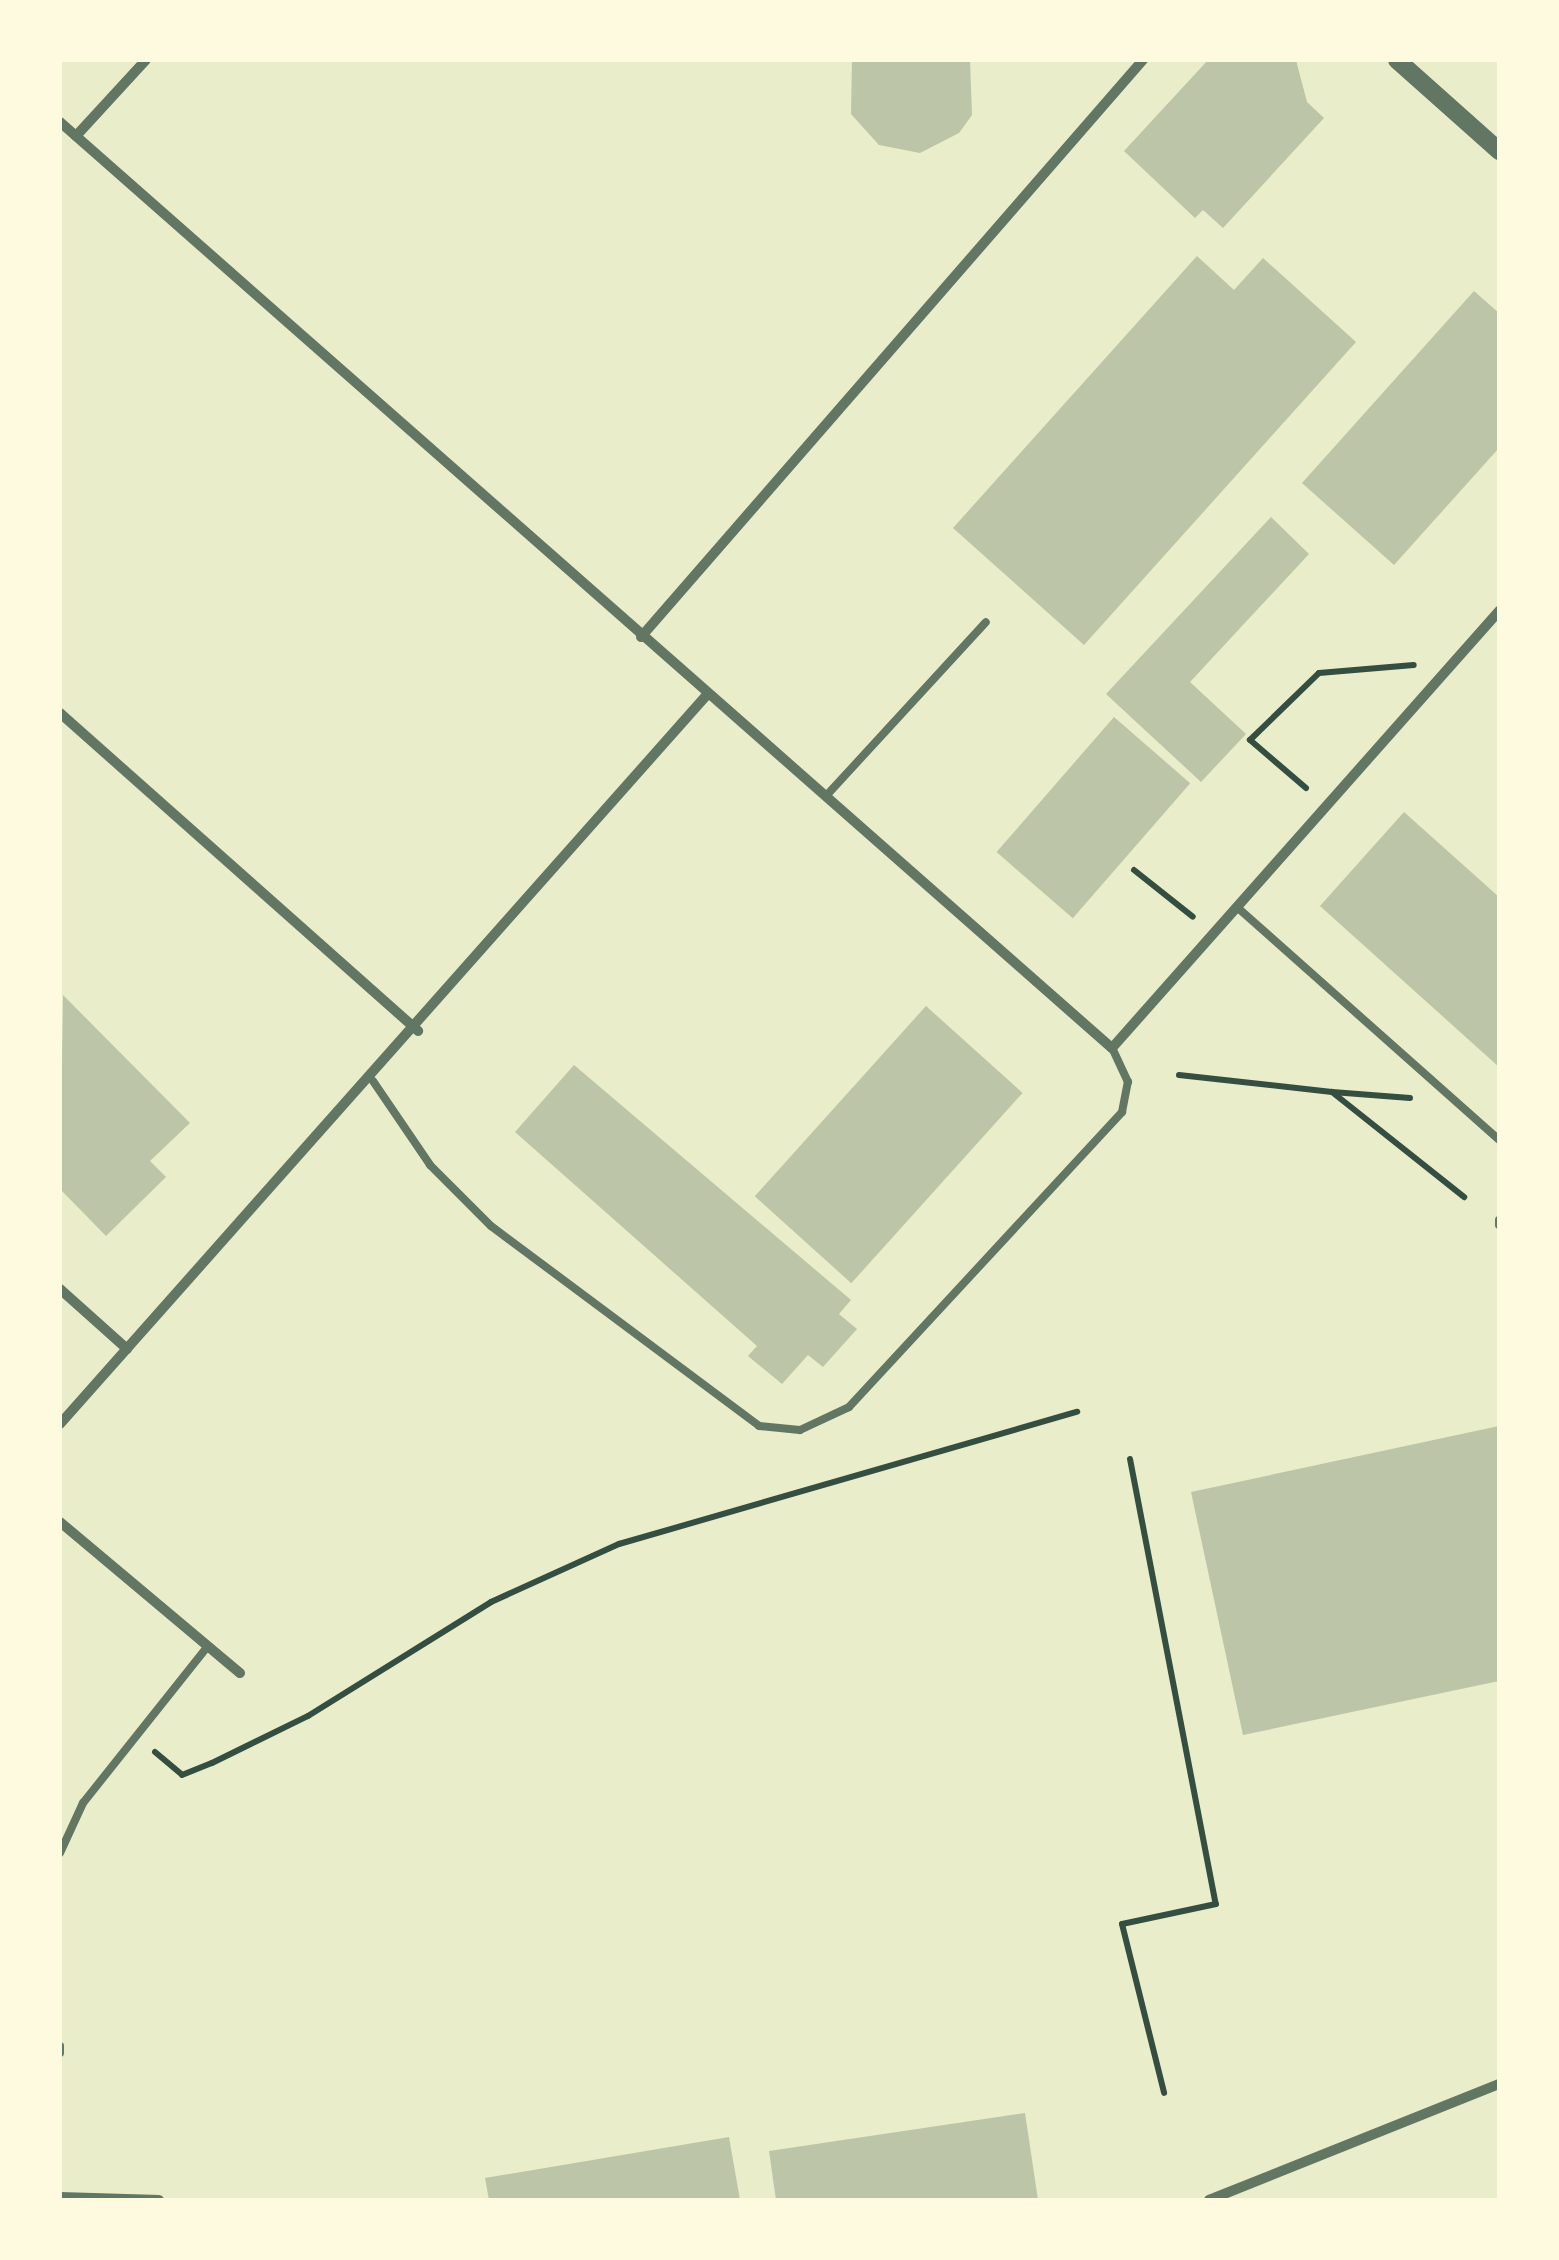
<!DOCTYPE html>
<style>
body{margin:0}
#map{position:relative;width:1559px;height:2260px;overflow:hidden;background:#e9edc9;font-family:Helvetica,sans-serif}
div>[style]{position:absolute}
.building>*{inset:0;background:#bcc5a7;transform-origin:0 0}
.path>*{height:6px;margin:-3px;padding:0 3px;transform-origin:3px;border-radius:3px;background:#344e41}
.service>*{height:8px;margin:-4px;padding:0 4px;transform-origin:4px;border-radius:4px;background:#617663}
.minor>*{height:10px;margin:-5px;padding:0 5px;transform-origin:5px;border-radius:5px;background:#617663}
.tertiary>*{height:18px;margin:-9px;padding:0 9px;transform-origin:9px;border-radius:9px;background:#617663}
span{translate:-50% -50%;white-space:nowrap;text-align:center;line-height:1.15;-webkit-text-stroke:9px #fefae0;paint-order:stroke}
.frame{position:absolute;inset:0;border:62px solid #fefae0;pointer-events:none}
</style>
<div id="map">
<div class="building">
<div style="clip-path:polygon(852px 60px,970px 60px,972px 115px,959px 133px,920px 153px,879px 145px,851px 114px)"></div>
<div style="clip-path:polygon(1208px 60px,1296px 60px,1307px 102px,1324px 118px,1223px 228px,1203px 210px,1195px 218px,1124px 151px)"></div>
<div style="clip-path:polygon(1197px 256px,1234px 290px,1263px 258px,1356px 342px,1084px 645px,953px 528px)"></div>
<div style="clip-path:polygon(1474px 291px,1499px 313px,1499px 448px,1394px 565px,1302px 483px)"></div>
<div style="clip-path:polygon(1271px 517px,1309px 554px,1190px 682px,1246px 734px,1201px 782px,1106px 694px)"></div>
<div style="left:1114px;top:717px;width:101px;height:179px;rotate:41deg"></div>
<div style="clip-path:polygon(1404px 812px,1499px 897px,1499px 1067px,1320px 906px)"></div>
<div style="clip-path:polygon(63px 995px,190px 1123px,150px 1161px,166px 1177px,106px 1236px,60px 1189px)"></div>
<div style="left:926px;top:1006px;width:130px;height:256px;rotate:42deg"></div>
<div style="clip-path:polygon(574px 1065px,851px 1300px,839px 1314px,857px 1329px,823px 1367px,808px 1355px,782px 1384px,748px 1356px,757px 1346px,515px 1132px)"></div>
<div style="clip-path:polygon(1499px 1426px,1499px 1681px,1243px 1735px,1191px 1492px)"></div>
<div style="clip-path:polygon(1025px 2113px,1038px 2200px,776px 2200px,769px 2151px)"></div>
<div style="clip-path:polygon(729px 2137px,740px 2200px,489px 2200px,485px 2178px)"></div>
</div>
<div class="path">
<div style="left:1306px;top:788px;width:74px;rotate:-139.4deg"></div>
<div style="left:1250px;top:740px;width:96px;rotate:-44.2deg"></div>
<div style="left:1319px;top:673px;width:95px;rotate:-4.8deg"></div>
<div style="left:1134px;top:870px;width:75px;rotate:38.5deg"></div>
<div style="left:1179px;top:1075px;width:154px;rotate:6.3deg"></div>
<div style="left:1410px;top:1098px;width:78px;rotate:-175.6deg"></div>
<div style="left:1332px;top:1092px;width:169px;rotate:38.5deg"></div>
<div style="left:1130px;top:1459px;width:453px;rotate:79.1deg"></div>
<div style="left:1216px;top:1904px;width:96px;rotate:168deg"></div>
<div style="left:1122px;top:1924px;width:174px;rotate:76deg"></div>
<div style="left:155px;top:1752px;width:35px;rotate:40deg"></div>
<div style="left:182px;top:1775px;width:32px;rotate:-22deg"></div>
<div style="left:212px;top:1763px;width:107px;rotate:-26.1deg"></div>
<div style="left:308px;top:1716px;width:216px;rotate:-31.9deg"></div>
<div style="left:491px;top:1602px;width:141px;rotate:-24.4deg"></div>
<div style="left:619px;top:1544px;width:477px;rotate:-16.1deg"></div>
</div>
<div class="service">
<div style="left:826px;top:796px;width:236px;rotate:-47.4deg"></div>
<div style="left:1238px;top:908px;width:349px;rotate:41.6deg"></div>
<div style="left:373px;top:1081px;width:102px;rotate:55.8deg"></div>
<div style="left:430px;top:1165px;width:86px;rotate:45deg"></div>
<div style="left:491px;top:1226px;width:334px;rotate:36.7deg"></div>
<div style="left:759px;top:1426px;width:41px;rotate:5.6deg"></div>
<div style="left:800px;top:1430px;width:54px;rotate:-25.1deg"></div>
<div style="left:849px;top:1407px;width:402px;rotate:-47.2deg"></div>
<div style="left:1122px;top:1112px;width:31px;rotate:-79deg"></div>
<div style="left:1128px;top:1082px;width:38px;rotate:-115deg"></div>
<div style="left:1499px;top:1220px;width:5px;rotate:90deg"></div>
<div style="left:60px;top:1853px;width:55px;rotate:-65.3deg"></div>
<div style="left:83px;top:1803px;width:201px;rotate:-51.5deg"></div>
<div style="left:60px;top:2046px;width:7px;rotate:90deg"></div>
</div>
<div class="minor">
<div style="left:60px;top:122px;width:1401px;rotate:41.36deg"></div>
<div style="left:1112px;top:1048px;width:584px;rotate:-48.47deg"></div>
<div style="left:76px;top:136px;width:103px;rotate:-47.4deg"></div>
<div style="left:641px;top:637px;width:765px;rotate:-48.98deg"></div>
<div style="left:60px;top:713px;width:479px;rotate:41.6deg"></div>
<div style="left:60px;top:1289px;width:90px;rotate:41.8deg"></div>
<div style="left:60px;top:1424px;width:973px;rotate:-48.42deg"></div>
<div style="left:60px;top:1522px;width:235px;rotate:40deg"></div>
<div style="left:60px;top:2197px;width:99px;rotate:1.7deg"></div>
<div style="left:1209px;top:2200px;width:312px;rotate:-21.8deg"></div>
</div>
<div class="tertiary">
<div style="left:1397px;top:60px;width:137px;rotate:41.7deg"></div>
</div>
<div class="frame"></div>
</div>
